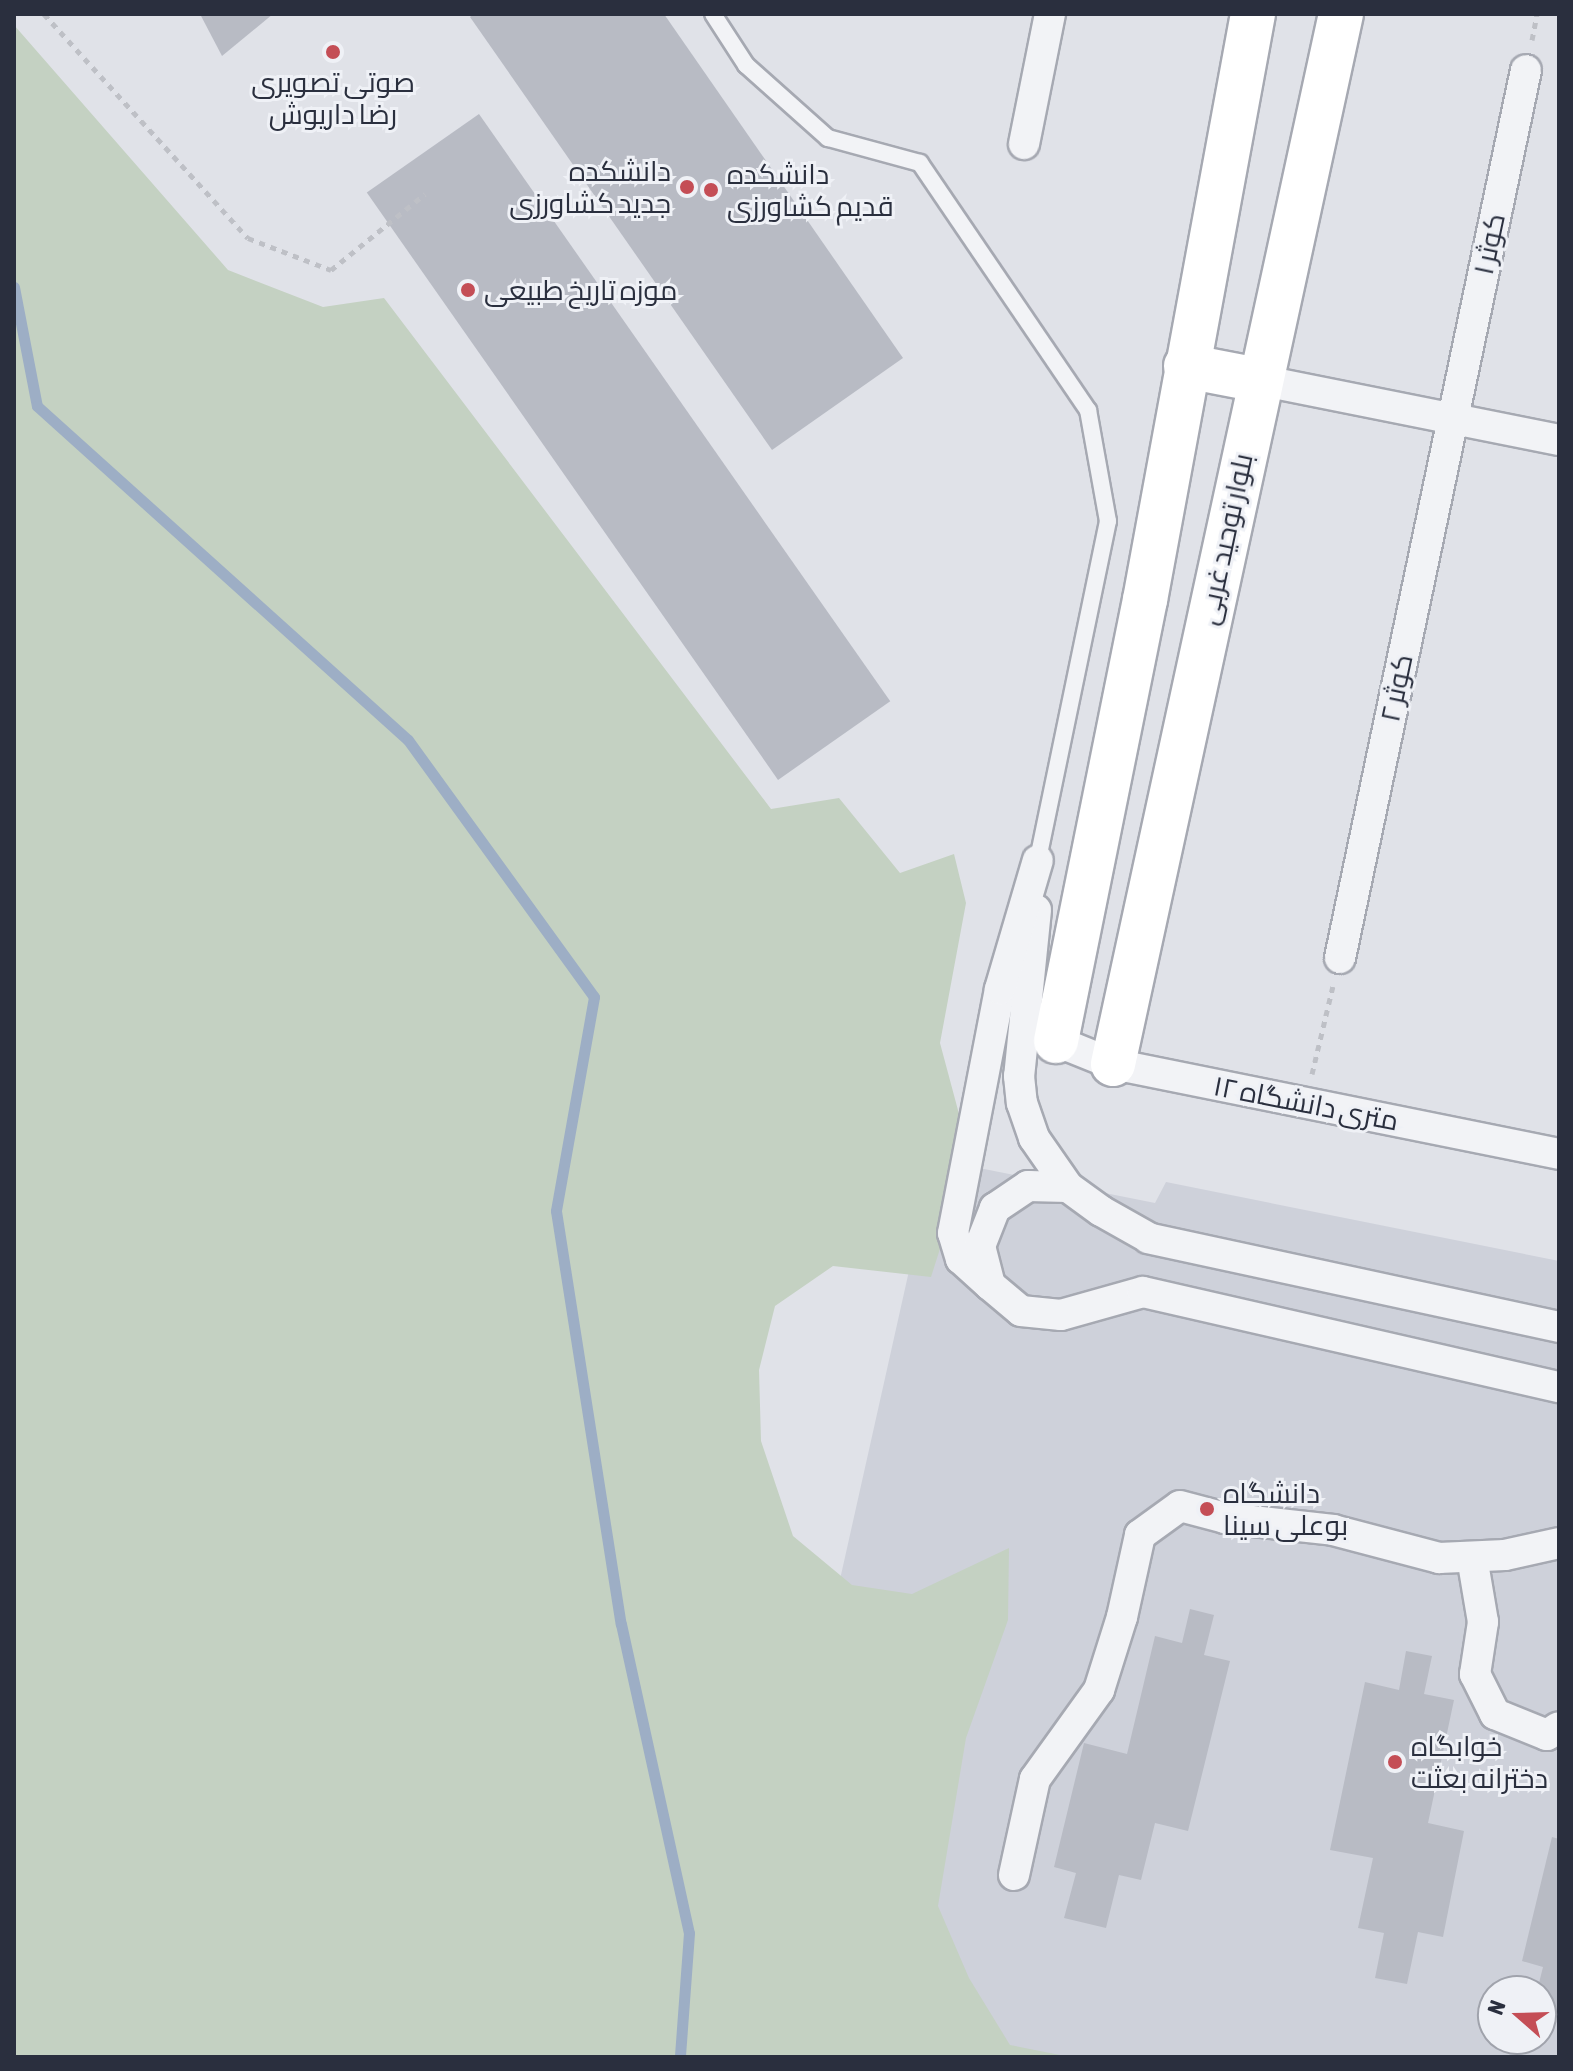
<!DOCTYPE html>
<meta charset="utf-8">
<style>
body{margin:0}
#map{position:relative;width:1573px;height:2071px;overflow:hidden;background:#e0e2e8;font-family:"Asap Condensed",Cairo,sans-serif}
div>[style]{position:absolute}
.built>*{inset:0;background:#ced1da}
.green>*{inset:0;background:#c4d1c2}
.stream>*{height:11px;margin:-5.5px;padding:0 5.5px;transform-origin:5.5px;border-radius:5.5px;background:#9daec5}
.building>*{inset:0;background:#b8bbc4;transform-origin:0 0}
.path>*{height:5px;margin-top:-2.5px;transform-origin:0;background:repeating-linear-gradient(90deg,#bec0c6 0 6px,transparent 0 12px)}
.roads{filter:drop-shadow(2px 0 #a6a9b2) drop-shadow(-2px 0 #a6a9b2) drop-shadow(0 2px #a6a9b2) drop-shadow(0 -2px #a6a9b2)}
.lane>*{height:16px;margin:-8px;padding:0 8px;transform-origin:8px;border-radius:8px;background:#f2f3f6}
.street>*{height:30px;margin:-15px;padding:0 15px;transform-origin:15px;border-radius:15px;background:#f2f3f6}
.secondary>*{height:44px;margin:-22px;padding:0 22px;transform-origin:22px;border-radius:22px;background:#fff}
.dots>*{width:22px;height:22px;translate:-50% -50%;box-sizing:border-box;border:4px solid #eff1f6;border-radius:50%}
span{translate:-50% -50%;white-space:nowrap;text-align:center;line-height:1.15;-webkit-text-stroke:6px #eff1f6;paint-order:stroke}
.poi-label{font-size:28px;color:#2a2f3e}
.right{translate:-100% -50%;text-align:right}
.left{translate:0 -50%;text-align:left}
.street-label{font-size:28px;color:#2a2f3e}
.frame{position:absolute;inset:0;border:16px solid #2a2f3e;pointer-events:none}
.north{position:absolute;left:1477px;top:1975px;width:80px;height:80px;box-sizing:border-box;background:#eff1f6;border:2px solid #a0a3ac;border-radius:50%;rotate:290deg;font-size:22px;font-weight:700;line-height:32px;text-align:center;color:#2a2f3e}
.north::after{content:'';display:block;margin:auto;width:28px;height:36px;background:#c44e56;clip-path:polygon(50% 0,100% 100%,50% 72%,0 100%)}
</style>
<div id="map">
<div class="built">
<div style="clip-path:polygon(evenodd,934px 1159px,1155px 1203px,1166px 1182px,1559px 1261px,1559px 2057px,1003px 2057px,805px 1736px,934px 1159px,1493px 1991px,1541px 1991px,1541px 2039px,1493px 2039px,1493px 1991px)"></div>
</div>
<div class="green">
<div style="clip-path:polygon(14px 25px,228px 270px,323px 307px,384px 298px,771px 809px,839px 798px,900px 873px,954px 854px,966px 903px,940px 1043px,970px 1155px,931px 1277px,833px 1266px,775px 1306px,759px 1370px,761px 1441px,793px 1536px,852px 1585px,912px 1594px,1009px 1548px,1008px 1620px,966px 1738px,938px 1906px,969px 1978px,1010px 2045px,1070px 2057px,14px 2057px)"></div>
</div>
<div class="stream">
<div style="left:14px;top:287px;width:121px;rotate:79.1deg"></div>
<div style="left:37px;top:406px;width:499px;rotate:42deg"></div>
<div style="left:408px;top:740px;width:317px;rotate:54.1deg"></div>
<div style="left:594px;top:997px;width:217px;rotate:100.1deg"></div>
<div style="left:556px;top:1211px;width:418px;rotate:81.1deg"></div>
<div style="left:621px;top:1624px;width:316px;rotate:77.6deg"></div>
<div style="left:689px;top:1933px;width:124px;rotate:94.2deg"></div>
</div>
<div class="building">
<div style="clip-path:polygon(200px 14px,273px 14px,222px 56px)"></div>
<div style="clip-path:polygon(473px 14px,664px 14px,903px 358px,772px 450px,470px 17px)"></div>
<div style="left:479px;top:114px;width:717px;height:137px;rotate:55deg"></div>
<div style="clip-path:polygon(1190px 1609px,1214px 1615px,1204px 1655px,1230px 1661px,1188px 1831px,1155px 1823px,1141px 1880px,1119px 1875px,1106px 1928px,1064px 1918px,1076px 1873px,1054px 1867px,1084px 1743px,1127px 1754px,1155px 1636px,1182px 1643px)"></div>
<div style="clip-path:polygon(1406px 1651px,1432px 1656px,1424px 1694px,1454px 1700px,1428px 1823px,1464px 1831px,1443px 1937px,1418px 1932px,1407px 1984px,1375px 1978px,1384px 1933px,1358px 1928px,1373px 1858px,1330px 1850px,1365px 1682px,1399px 1690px)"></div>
<div style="clip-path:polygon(1552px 1837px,1559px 1839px,1559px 2018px,1541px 2014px,1541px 1991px,1537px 1991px,1543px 1967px,1522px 1961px)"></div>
</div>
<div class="path">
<div style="left:44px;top:14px;width:303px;rotate:47.7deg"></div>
<div style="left:248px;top:238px;width:89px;rotate:21.1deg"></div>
<div style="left:331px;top:270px;width:121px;rotate:-39deg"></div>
<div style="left:1532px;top:40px;width:26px;rotate:-79deg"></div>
<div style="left:1312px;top:1074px;width:90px;rotate:-76.6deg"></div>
</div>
<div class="roads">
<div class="lane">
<div style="left:713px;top:14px;width:61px;rotate:57.1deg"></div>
<div style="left:746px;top:65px;width:110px;rotate:41.7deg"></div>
<div style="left:828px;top:138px;width:95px;rotate:15.2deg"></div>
<div style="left:920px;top:163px;width:299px;rotate:55.8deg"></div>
<div style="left:1088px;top:410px;width:113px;rotate:79.8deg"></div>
<div style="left:1108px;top:521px;width:346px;rotate:101.7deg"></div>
</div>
<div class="street">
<div style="left:1024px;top:144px;width:133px;rotate:-78.7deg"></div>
<div style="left:1259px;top:380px;width:306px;rotate:11.3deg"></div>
<div style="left:1036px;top:910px;width:167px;rotate:95.8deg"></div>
<div style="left:1019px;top:1076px;width:27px;rotate:84deg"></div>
<div style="left:1022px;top:1103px;width:37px;rotate:71deg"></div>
<div style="left:1034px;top:1138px;width:60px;rotate:55.2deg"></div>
<div style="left:1340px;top:958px;width:907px;rotate:-78.17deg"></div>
<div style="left:1056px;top:1041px;width:61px;rotate:22deg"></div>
<div style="left:1113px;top:1064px;width:455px;rotate:11.4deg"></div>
<div style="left:990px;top:1285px;width:39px;rotate:-138deg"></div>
<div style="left:961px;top:1259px;width:27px;rotate:-107deg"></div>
<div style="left:953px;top:1233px;width:248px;rotate:-79.1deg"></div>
<div style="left:1000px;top:989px;width:134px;rotate:-73.6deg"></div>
<div style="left:1559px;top:1327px;width:420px;rotate:-167.8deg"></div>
<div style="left:1149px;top:1238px;width:55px;rotate:-150.6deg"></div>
<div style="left:1101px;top:1211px;width:41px;rotate:-144deg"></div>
<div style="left:1068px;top:1187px;width:40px;rotate:-178.6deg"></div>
<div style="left:1028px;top:1186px;width:40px;rotate:146deg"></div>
<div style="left:995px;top:1208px;width:41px;rotate:111.5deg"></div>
<div style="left:980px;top:1246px;width:40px;rotate:75.6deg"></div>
<div style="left:990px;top:1285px;width:40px;rotate:40deg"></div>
<div style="left:1021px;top:1311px;width:40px;rotate:5.7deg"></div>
<div style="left:1061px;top:1315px;width:85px;rotate:-15.7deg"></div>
<div style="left:1143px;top:1292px;width:427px;rotate:12.9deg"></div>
<div style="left:1472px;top:1557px;width:66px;rotate:80.4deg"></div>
<div style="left:1483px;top:1622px;width:53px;rotate:98.7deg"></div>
<div style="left:1475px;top:1674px;width:45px;rotate:63.4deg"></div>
<div style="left:1495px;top:1714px;width:56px;rotate:22deg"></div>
<div style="left:1547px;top:1735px;width:14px;rotate:-34deg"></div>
<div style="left:1014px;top:1875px;width:98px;rotate:-77.7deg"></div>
<div style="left:1035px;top:1779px;width:110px;rotate:-54.3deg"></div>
<div style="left:1099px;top:1690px;width:77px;rotate:-72.5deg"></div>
<div style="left:1122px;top:1617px;width:84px;rotate:-77.6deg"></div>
<div style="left:1140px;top:1535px;width:49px;rotate:-35.9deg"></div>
<div style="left:1180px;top:1506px;width:47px;rotate:14.9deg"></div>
<div style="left:1225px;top:1518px;width:109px;rotate:6.3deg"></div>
<div style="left:1333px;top:1530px;width:110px;rotate:14.8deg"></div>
<div style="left:1439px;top:1558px;width:66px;rotate:-2.6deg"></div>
<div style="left:1505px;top:1555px;width:55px;rotate:-12.5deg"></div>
</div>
<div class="secondary">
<div style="left:1186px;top:366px;width:74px;rotate:10.9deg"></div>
<div style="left:1056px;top:1041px;width:450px;rotate:-78.6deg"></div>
<div style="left:1145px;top:600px;width:596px;rotate:-79.56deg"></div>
<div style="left:1113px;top:1064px;width:1074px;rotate:-77.75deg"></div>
</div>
</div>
<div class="dots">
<div style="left:333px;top:52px;background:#c44e56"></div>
<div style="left:687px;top:187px;background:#c44e56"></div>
<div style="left:711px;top:190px;background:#c44e56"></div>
<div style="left:468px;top:290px;background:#c44e56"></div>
<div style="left:1207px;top:1509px;background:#c44e56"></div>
<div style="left:1395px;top:1762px;background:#c44e56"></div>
</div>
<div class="poi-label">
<span style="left:333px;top:98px">صوتی تصویری<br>رضا داریوش</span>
<span class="right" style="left:671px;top:187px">دانشکده<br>جدید کشاورزی</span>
<span class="left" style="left:727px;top:190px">دانشکده<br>قدیم کشاورزی</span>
<span class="left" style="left:484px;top:290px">موزه تاریخ طبیعی</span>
<span class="left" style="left:1223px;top:1509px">دانشگاه<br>بوعلی سینا</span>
<span class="left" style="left:1411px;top:1762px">خوابگاه<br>دخترانه بعثت</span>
</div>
<div class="street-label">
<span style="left:1489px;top:244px;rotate:-78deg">کوثر ۱</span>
<span style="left:1225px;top:539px;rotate:-78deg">بلوار توحید غربی</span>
<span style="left:1396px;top:688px;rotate:-78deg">کوثر ۲</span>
<span style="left:1306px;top:1103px;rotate:11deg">۱۲ متری دانشگاه</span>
</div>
<div class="frame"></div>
<div class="north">N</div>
</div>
